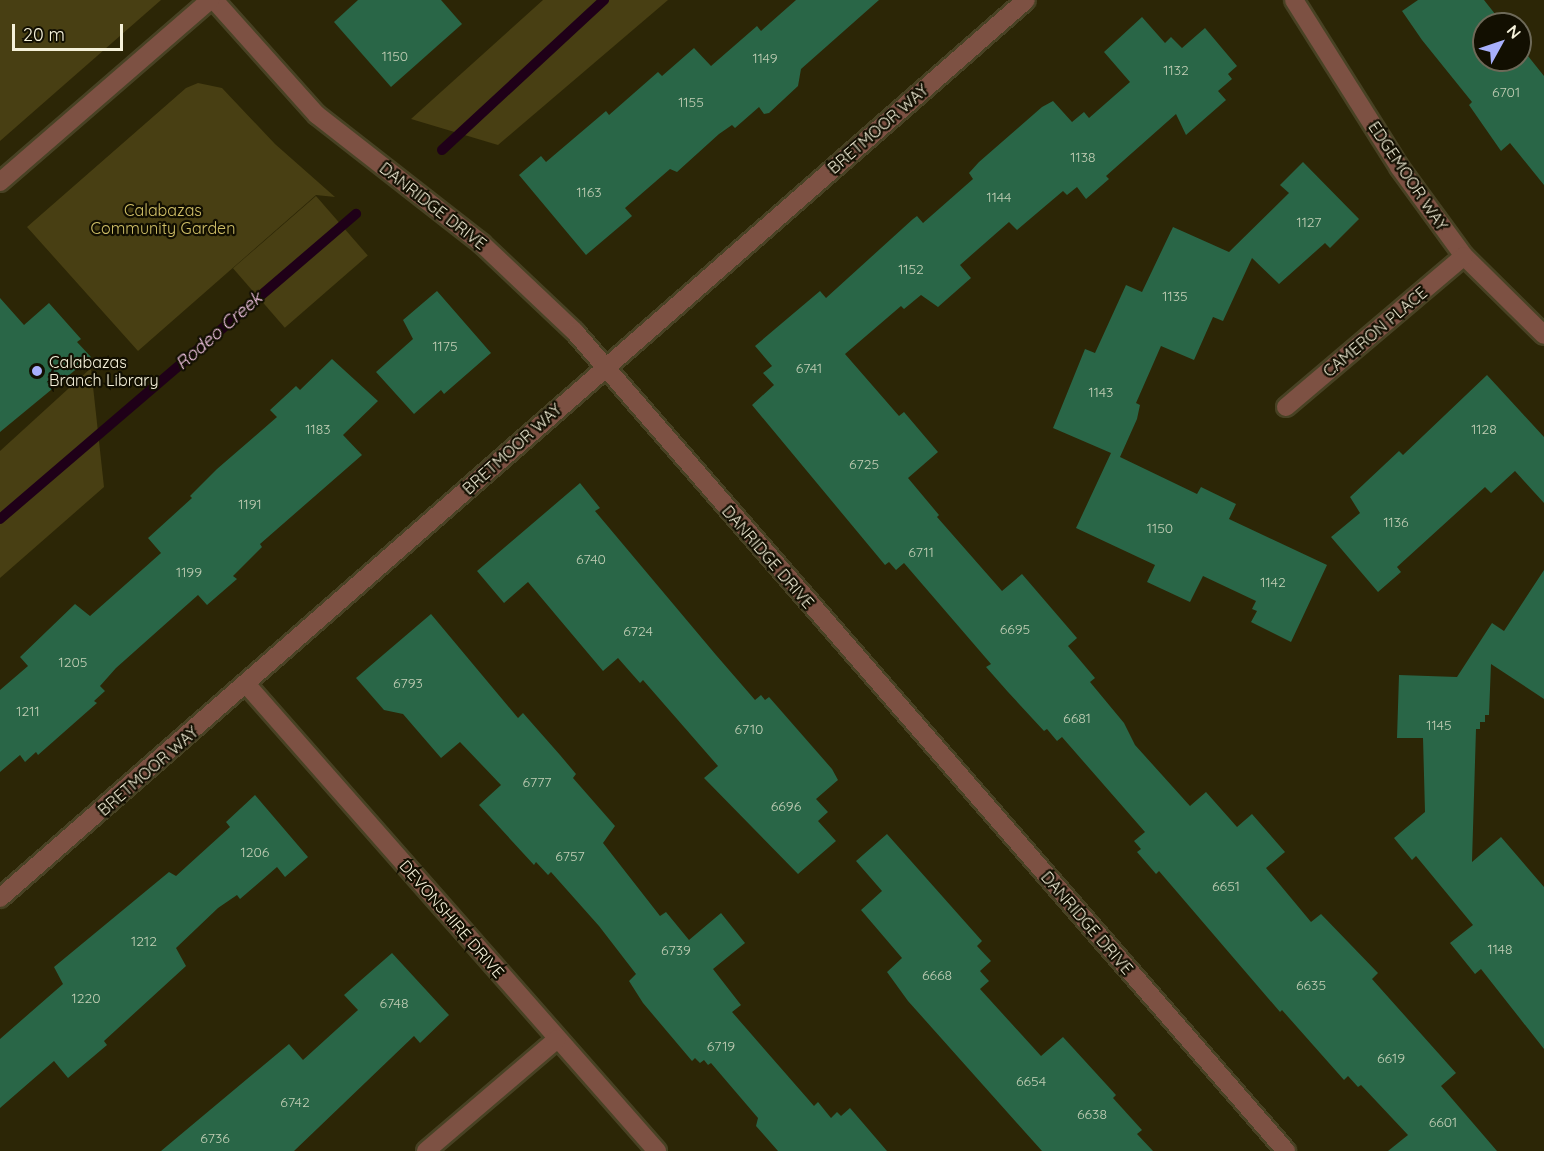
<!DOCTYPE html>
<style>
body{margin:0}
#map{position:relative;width:1544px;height:1151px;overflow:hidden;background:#2c2606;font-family:Quicksand,sans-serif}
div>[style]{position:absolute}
.green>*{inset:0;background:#483f13;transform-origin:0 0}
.stream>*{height:10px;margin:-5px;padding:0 5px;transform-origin:5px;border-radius:5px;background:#1f0018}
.building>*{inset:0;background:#296647}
.roads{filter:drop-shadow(2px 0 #484224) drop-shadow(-2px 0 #484224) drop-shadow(0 2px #484224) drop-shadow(0 -2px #484224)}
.minor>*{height:18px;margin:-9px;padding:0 9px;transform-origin:9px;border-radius:9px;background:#7d5143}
.dots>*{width:16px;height:16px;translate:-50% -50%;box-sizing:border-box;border:3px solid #120f01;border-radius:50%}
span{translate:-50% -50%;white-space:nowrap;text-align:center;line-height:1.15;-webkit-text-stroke:4.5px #120f01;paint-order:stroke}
.number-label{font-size:14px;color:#c2ceb5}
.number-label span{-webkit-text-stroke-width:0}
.street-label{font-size:16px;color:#f5f1da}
.park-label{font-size:16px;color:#d1c068}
.poi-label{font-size:16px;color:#f5f1da}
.left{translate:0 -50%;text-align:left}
.water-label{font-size:18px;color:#f8c9e9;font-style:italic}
.north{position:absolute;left:1472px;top:12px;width:60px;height:60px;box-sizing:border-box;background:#120f01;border:2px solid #6d6958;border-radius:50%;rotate:50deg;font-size:16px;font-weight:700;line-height:24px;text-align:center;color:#f5f1da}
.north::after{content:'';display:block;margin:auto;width:21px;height:27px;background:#a8b0fc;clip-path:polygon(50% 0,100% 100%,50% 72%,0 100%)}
.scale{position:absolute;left:12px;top:24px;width:111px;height:27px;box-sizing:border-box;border:3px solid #f5f1da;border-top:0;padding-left:8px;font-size:18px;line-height:21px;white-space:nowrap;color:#f5f1da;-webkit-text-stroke:4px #120f01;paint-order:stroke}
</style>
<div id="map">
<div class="green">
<div style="clip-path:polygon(0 0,161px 0,0 141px)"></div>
<div style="clip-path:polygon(543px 0,668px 0,498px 145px,411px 119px)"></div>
<div style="clip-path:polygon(198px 83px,222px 88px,275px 144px,335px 197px,316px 195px,138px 351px,27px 227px,186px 88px)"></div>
<div style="left:316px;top:196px;width:79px;height:110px;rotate:49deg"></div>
<div style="clip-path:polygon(91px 368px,104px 487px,0 578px,0 451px)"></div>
</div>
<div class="stream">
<div style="left:442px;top:150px;width:221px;rotate:-42.8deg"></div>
<div style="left:0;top:519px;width:469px;rotate:-40.6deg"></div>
</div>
<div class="building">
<div style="clip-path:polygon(358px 0,441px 0,462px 24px,391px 87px,334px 22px)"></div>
<div style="clip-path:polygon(796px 0,879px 0,801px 69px,798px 86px,769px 113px,764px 114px,759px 107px,735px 128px,732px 125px,719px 134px,677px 172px,670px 169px,625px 208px,632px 216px,586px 255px,519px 175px,541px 156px,546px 162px,606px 111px,609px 115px,658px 72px,662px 76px,694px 48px,711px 66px,757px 26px,761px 31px)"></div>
<div style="clip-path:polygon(1418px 0,1484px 0,1503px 24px,1484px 24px,1484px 60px,1520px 60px,1520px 46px,1544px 76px,1544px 185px,1510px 143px,1501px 151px,1469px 105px,1472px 102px,1422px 40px,1402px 11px)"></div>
<div style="clip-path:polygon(1142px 17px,1165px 43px,1171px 37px,1182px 48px,1205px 28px,1237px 66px,1228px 74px,1232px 79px,1218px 91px,1226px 100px,1186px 135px,1176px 114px,1106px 176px,1109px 179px,1086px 199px,1077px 187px,1067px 195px,1063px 191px,1017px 230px,1009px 222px,960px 265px,971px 278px,938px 307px,921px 295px,904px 309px,901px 306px,845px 354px,899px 416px,904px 412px,938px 452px,908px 478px,939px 515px,937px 517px,1002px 591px,1022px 574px,1077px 638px,1068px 646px,1095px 678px,1090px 682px,1124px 723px,1135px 745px,1190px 806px,1206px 792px,1237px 827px,1252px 814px,1285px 852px,1266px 868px,1311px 922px,1321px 914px,1378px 973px,1372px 979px,1456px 1073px,1441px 1086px,1497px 1151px,1388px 1151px,1408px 1135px,1361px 1085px,1358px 1087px,1348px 1076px,1344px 1080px,1282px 1010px,1280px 1012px,1159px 871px,1156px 874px,1137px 852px,1141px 849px,1134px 841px,1145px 832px,1062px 737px,1057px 741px,1047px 729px,1044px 731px,1008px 692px,986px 667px,991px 664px,904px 563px,896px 570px,889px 562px,885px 565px,752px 405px,774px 385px,763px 373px,772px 366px,755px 346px,820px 291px,826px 298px,913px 219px,917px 216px,923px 223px,973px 179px,969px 173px,979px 162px,1042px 107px,1053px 101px,1072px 122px,1084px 112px,1089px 118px,1130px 82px,1104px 52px)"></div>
<div style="clip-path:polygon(1303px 162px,1359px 219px,1330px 248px,1325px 243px,1279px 284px,1252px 258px,1223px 321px,1213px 317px,1194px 360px,1161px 346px,1136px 403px,1140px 405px,1137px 419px,1120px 457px,1197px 494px,1201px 487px,1236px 504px,1229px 519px,1327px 565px,1291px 642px,1251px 622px,1257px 611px,1252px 609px,1256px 601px,1203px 576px,1190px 602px,1147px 582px,1155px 565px,1076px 528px,1111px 453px,1053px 428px,1085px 349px,1095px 353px,1126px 285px,1142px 292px,1173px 227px,1229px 252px,1289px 193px,1280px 185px)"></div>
<div style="clip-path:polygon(437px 291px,491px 353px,444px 394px,441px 390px,414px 414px,376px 372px,413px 339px,403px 320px)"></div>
<div style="clip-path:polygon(0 298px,24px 325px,49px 303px,81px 339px,77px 342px,91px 357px,0 432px)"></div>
<div style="clip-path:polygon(332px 359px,378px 401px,343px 435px,362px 455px,260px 544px,262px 547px,233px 576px,237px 579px,207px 605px,198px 595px,116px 668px,100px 686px,105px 691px,94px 701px,97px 703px,38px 755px,36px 752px,25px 762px,20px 755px,0 772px,0 690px,28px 666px,20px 657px,75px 604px,90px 616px,161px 553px,148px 538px,192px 498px,190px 496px,217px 469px,277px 417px,270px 410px,296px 386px,300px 390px)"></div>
<div style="clip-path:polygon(1487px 375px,1544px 437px,1544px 503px,1515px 471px,1491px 493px,1485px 487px,1397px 567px,1401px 572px,1378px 592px,1331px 537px,1360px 513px,1350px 497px,1399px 451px,1403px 455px)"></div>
<div style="clip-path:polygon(580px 483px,600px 508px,595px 511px,716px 655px,755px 700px,761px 695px,765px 700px,769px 697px,832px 769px,838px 780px,816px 799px,828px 812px,818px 821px,836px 841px,798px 874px,704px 778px,718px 766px,643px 680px,640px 683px,618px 658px,603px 671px,528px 582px,504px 603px,477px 571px)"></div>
<div style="clip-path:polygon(1544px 570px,1544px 699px,1491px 664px,1489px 715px,1485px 715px,1485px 722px,1480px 722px,1480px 729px,1476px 729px,1472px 862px,1501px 837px,1544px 887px,1544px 1049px,1481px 969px,1475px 974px,1450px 943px,1473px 925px,1416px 856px,1412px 860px,1394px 838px,1425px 812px,1423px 738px,1397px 738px,1399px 675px,1457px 677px,1492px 623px,1504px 631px)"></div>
<div style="clip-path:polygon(431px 614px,518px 718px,523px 713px,560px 755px,576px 774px,573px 778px,615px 826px,603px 843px,660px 916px,666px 912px,689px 940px,721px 913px,745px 943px,713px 969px,741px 1005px,732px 1012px,814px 1106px,818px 1102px,831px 1118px,837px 1112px,841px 1116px,850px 1108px,887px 1151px,778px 1151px,756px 1126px,758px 1118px,711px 1063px,708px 1065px,704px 1060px,700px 1063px,695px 1058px,692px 1061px,643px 1003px,629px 981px,636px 974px,599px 926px,551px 872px,548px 875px,536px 862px,534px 865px,479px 805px,501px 785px,460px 742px,441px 758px,403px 714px,384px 710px,356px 678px)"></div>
<div style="clip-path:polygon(255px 795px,308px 857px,285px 877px,277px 867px,240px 899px,237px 895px,218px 908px,176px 948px,186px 966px,104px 1041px,107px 1045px,68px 1078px,54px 1061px,0 1108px,0 1039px,63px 984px,54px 967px,169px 872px,176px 876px,230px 827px,226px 822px)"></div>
<div style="clip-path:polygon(887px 834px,982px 941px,977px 946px,991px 961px,980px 971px,989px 981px,980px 989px,1041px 1056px,1063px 1037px,1116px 1095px,1113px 1098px,1142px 1130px,1137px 1134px,1153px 1151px,1042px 1151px,908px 1001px,887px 972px,902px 958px,861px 910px,882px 891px,856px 861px)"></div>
<div style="clip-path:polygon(392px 953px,449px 1015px,420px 1043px,414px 1036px,294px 1151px,161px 1151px,289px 1044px,303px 1060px,358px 1010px,344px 995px)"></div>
</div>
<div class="roads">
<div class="minor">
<div style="left:214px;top:0;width:154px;rotate:48.2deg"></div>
<div style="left:317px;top:115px;width:209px;rotate:38deg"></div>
<div style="left:482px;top:244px;width:128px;rotate:43.4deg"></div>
<div style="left:575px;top:332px;width:1085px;rotate:49.04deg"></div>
<div style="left:1294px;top:0;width:197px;rotate:57.8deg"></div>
<div style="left:1399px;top:167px;width:110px;rotate:53.9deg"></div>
<div style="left:1464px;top:256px;width:112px;rotate:44.6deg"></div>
<div style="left:0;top:182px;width:278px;rotate:-40.9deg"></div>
<div style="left:1286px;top:407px;width:233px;rotate:-40.3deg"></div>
<div style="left:247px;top:685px;width:621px;rotate:48.66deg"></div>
<div style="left:0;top:898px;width:1363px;rotate:-41.19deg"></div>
<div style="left:426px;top:1151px;width:172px;rotate:-40.5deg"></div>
</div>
</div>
<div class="dots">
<div style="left:37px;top:371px;background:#a8b0fc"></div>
</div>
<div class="number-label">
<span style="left:395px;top:56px">1150</span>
<span style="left:765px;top:58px">1149</span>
<span style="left:1176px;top:70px">1132</span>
<span style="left:1506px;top:92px">6701</span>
<span style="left:691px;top:102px">1155</span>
<span style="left:1083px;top:157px">1138</span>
<span style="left:589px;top:192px">1163</span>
<span style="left:999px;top:197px">1144</span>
<span style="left:1309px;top:222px">1127</span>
<span style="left:911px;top:269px">1152</span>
<span style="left:1175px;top:296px">1135</span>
<span style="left:445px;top:346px">1175</span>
<span style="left:809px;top:368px">6741</span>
<span style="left:1101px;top:392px">1143</span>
<span style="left:318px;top:429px">1183</span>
<span style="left:1484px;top:429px">1128</span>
<span style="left:864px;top:464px">6725</span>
<span style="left:250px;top:504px">1191</span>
<span style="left:1396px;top:522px">1136</span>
<span style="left:1160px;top:528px">1150</span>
<span style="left:921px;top:552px">6711</span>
<span style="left:591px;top:559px">6740</span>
<span style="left:189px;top:572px">1199</span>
<span style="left:1273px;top:582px">1142</span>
<span style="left:1015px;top:629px">6695</span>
<span style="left:638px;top:631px">6724</span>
<span style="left:73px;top:662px">1205</span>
<span style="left:408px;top:683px">6793</span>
<span style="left:28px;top:711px">1211</span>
<span style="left:1077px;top:718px">6681</span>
<span style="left:1439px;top:725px">1145</span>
<span style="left:749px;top:729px">6710</span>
<span style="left:537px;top:782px">6777</span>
<span style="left:786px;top:806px">6696</span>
<span style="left:255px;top:852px">1206</span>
<span style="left:570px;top:856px">6757</span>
<span style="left:1226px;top:886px">6651</span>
<span style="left:144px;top:941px">1212</span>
<span style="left:1500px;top:949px">1148</span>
<span style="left:676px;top:950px">6739</span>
<span style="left:937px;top:975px">6668</span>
<span style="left:1311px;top:985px">6635</span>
<span style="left:86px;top:998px">1220</span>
<span style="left:394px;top:1003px">6748</span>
<span style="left:721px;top:1046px">6719</span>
<span style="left:1391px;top:1058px">6619</span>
<span style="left:1031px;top:1081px">6654</span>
<span style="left:295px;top:1102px">6742</span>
<span style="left:1092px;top:1114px">6638</span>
<span style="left:1443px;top:1122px">6601</span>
<span style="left:215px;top:1138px">6736</span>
</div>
<div class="street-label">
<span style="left:878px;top:129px;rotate:-41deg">BRETMOOR WAY</span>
<span style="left:1408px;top:176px;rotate:56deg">EDGEMOOR WAY</span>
<span style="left:433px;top:206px;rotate:38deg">DANRIDGE DRIVE</span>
<span style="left:1375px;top:332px;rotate:-40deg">CAMERON PLACE</span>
<span style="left:512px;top:449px;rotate:-42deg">BRETMOOR WAY</span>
<span style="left:768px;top:557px;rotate:49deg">DANRIDGE DRIVE</span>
<span style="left:148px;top:771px;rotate:-41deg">BRETMOOR WAY</span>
<span style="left:452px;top:919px;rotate:49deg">DEVONSHIRE DRIVE</span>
<span style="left:1087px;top:923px;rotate:49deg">DANRIDGE DRIVE</span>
</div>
<div class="park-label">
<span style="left:163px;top:219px">Calabazas<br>Community Garden</span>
</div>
<div class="poi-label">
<span class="left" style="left:49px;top:371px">Calabazas<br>Branch Library</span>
</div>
<div class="water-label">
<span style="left:219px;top:331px;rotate:-41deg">Rodeo Creek</span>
</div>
<div class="north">N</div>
<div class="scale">20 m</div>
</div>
